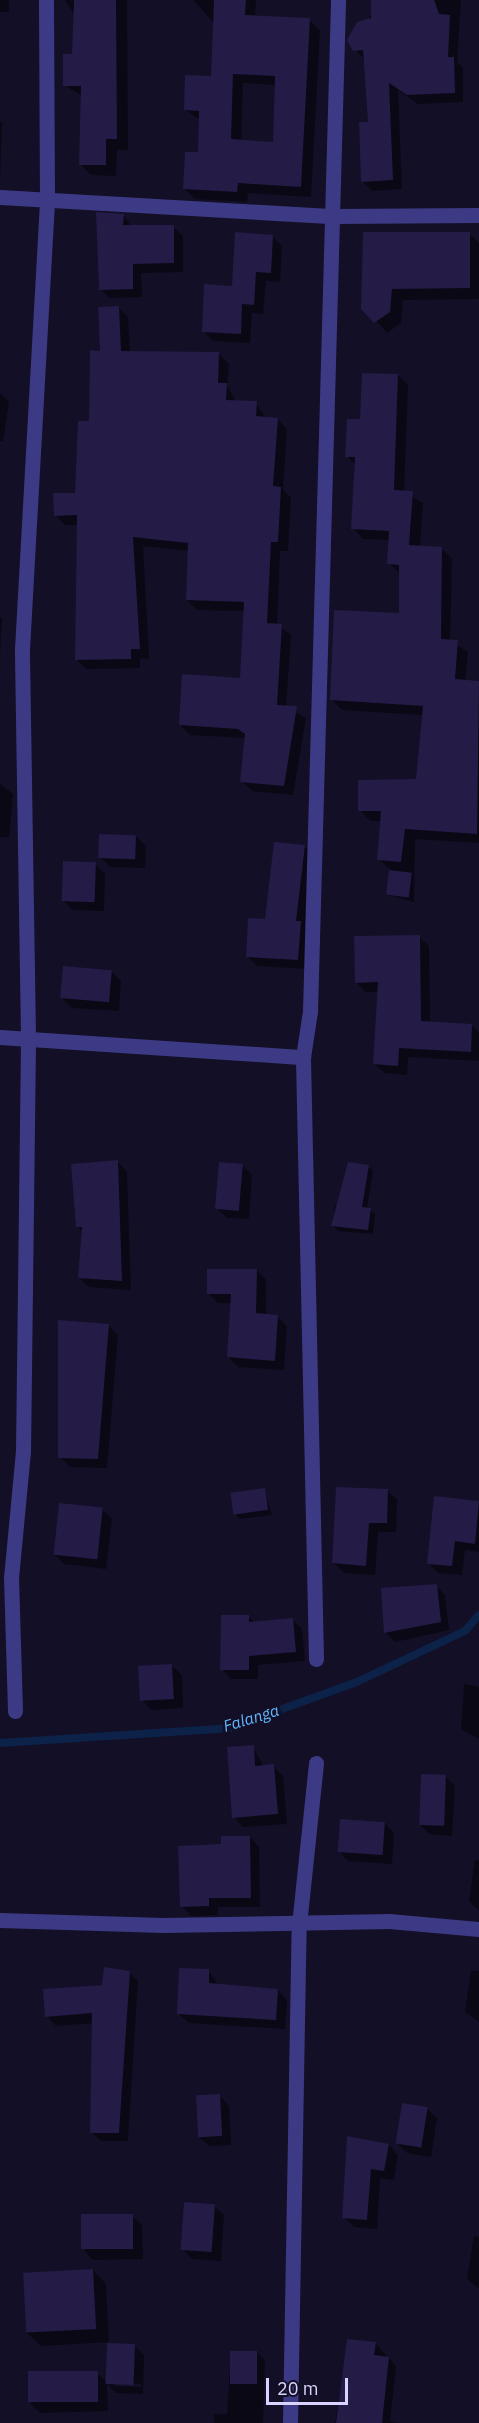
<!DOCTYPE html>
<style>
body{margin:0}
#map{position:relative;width:479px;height:2423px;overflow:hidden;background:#130f26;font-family:"IBM Plex Sans",sans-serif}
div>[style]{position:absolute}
.shadow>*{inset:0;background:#0007;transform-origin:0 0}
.stream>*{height:8px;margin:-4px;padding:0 4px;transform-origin:4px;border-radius:4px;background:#0c2248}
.building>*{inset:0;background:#241b47;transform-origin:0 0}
.minor>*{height:15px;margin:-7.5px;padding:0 7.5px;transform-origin:7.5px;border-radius:7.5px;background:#3d3a85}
span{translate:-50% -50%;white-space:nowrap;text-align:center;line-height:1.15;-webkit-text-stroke:6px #130f26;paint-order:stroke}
.water-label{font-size:16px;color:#62b6ff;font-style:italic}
.scale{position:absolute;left:266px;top:2378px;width:82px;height:27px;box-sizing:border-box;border:3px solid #d9d4ff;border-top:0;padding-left:8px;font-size:18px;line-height:21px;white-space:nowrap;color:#d9d4ff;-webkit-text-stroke:4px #130f26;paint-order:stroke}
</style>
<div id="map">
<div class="shadow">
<div style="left:0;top:0;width:9px;height:12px"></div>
<div style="clip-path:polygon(65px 0,127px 0,128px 150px,117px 150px,116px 176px,91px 175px,80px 164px,82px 96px,64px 85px,74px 55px,75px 16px)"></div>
<div style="clip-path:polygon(evenodd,193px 0,256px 0,255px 17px,309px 20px,320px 30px,311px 197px,248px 193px,247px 202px,195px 199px,184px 188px,199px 154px,200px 120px,186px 110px,213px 78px,215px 24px,193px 0,243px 83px,276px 85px,275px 143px,241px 141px,243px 83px)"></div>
<div style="clip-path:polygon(377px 0,461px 0,457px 62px,463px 68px,463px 102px,418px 104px,398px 90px,402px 189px,372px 191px,363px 182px,370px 123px,365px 60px,355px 50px)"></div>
<div style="clip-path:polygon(0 122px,2px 123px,0 182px)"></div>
<div style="clip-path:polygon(123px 215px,132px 227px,173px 227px,183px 236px,183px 272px,141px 273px,142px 297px,110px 298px,100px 289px)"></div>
<div style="clip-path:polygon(470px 234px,479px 243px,479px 299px,403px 300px,401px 323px,387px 333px,363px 305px)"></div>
<div style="clip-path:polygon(272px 236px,282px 246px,280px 282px,266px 281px,263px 314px,252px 313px,250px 343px,213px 341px,203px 331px)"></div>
<div style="clip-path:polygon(118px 307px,128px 317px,130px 352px,219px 354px,229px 364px,227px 386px,236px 402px,256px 403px,266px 419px,277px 419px,287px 429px,283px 490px,291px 498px,288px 551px,280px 551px,277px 625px,291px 635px,286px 707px,306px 718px,293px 795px,252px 791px,242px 781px,246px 738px,190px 735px,180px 725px,242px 679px,245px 611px,197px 610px,187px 600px,189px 551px,143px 546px,149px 658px,140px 659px,140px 668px,86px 669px,76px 659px,78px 525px,65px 525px,55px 515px,77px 494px,101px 352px)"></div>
<div style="clip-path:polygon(398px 375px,408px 385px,404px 492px,423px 503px,420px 547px,441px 548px,452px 559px,450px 641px,468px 652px,465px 681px,479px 682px,479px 843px,415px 839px,414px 902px,387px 895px,391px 870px,378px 859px,382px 821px,370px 821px,360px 810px,417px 781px,423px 715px,342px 710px,331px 699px,400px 615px,401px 574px,388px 563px,390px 540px,363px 539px,353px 528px,356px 466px,347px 456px,362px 421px)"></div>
<div style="clip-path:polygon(0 393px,9px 402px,3px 441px,0 441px)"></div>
<div style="clip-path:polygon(0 617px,2px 619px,0 655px)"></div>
<div style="clip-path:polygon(0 784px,13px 794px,9px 838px,0 837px)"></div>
<div style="clip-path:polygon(136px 836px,146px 846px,145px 868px,110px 867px,100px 857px)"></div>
<div style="clip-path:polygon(304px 846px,314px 856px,308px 969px,257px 966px,247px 956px)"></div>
<div style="clip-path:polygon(95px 864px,105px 874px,104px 911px,72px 910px,63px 900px)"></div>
<div style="clip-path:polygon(419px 937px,429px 946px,430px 1023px,471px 1025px,479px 1033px,479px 1061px,408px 1057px,407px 1075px,385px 1073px,375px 1064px,379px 992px,366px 992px,356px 982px)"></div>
<div style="clip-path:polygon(111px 971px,121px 981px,119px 1011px,72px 1008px,62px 998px)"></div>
<div style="clip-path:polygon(118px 1162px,127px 1172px,131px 1290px,89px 1287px,79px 1277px,83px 1233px,77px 1226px)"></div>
<div style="clip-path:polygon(242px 1165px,252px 1175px,249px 1219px,227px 1218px,217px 1208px)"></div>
<div style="clip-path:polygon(368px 1166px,373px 1171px,367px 1209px,375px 1214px,373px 1234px,338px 1231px,333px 1226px,335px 1206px,342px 1206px)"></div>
<div style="clip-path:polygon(257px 1270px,266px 1280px,266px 1316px,277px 1317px,287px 1326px,284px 1370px,238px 1367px,228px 1357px,232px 1303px,218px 1303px,208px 1293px)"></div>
<div style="clip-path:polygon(60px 1322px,108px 1325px,118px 1335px,107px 1468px,70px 1467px,60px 1457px)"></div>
<div style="clip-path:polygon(264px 1490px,272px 1515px,239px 1519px,235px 1514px)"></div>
<div style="clip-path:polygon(387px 1490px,397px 1500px,396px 1532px,378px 1532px,375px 1575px,344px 1573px,334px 1563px)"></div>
<div style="clip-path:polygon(436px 1497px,479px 1502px,479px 1552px,465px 1550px,462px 1575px,438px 1573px,428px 1563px)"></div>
<div style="clip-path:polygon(102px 1509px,112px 1519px,106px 1569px,64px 1564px,54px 1554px)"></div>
<div style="clip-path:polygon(436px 1586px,445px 1595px,449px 1630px,395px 1642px,386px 1633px,383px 1590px)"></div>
<div style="clip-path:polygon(249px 1617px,255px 1623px,292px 1619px,302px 1629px,305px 1661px,258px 1665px,258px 1679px,231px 1679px,222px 1669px)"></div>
<div style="clip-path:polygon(172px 1666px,182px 1675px,183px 1708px,152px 1710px,142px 1700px)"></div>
<div style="clip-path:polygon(464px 1684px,479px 1687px,479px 1739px,461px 1729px)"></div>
<div style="clip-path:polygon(253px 1747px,264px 1767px,273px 1766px,283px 1776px,287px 1824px,243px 1827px,234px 1817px)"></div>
<div style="clip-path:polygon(445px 1776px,455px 1786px,452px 1836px,429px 1834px,419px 1824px)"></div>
<div style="clip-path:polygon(385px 1823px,394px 1833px,392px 1864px,348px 1861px,339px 1851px)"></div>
<div style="clip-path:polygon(250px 1837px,259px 1847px,260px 1907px,218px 1907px,218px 1915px,191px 1916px,182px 1906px)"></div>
<div style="clip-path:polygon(475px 1860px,479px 1861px,479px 1911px,469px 1901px)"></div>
<div style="clip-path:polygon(471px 1970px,479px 1971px,479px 2022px,465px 2012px)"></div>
<div style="clip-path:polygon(209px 1971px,218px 1985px,278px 1990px,287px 2000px,285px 2029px,189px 2023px,179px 2014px)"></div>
<div style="clip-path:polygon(129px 1972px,138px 1981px,128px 2141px,101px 2141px,91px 2132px,94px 2023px,56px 2026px,47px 2016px)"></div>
<div style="clip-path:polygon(220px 2096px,229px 2106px,231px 2145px,209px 2146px,199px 2137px)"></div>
<div style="clip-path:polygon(427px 2109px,437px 2118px,431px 2157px,407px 2153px,397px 2143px)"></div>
<div style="clip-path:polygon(349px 2138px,389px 2145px,398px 2155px,394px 2180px,380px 2178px,377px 2229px,354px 2227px,344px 2217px)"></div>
<div style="clip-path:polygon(214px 2206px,224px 2215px,221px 2261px,192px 2259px,182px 2249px)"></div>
<div style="clip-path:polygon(132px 2216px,142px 2225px,143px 2259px,93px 2260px,84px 2250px)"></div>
<div style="clip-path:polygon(474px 2236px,479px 2237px,479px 2289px,467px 2279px)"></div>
<div style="clip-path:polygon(evenodd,93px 2270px,106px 2284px,109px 2344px,134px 2345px,144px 2355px,143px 2394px,116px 2393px,107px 2384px,108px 2411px,40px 2413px,30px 2403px,97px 2373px,107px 2382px,109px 2342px,41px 2346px,27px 2333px,93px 2270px,115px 2383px,141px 2384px,141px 2387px,115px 2386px,115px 2383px)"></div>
<div style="clip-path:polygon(348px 2340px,375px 2343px,396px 2366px,390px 2422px,403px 2423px,335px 2423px)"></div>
<div style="clip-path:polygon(257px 2352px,265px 2360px,263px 2423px,214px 2423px,214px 2414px,227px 2414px,231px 2353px)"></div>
</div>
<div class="stream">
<div style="left:0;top:1743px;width:230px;rotate:-3.7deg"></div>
<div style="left:230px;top:1728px;width:137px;rotate:-20deg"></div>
<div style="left:359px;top:1681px;width:117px;rotate:-25.3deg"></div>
<div style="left:465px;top:1631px;width:21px;rotate:-49deg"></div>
</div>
<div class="building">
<div style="clip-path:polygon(74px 0,116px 0,117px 139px,106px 139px,106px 165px,79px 165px,81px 86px,63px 86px,63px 54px,72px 54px)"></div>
<div style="clip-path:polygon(evenodd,214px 0,246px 0,245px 15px,310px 18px,301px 187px,238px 183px,237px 192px,183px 189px,185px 152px,198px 152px,199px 111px,184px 110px,185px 75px,211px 76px,214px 0,233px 74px,275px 76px,273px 142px,231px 139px,233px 74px)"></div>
<div style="clip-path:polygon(371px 0,434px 0,439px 14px,450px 15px,448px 57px,454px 57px,455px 93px,407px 95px,389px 83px,393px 180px,361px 182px,359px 122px,368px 122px,363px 50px,353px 51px,347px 40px,357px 22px,371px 18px)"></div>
<div style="clip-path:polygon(96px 212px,124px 214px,123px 225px,174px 225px,174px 263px,133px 264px,133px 289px,99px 290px)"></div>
<div style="clip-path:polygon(235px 232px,273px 235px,271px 273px,256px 272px,254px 305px,242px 304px,241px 334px,202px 332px,204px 284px,232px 286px)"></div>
<div style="clip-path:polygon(363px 232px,470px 232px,470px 288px,392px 289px,390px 312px,374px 323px,361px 309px)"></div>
<div style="clip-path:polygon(119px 306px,121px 351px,219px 352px,218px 383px,227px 383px,226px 400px,257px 401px,256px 416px,278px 418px,273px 486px,281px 487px,278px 542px,271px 542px,267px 623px,282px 624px,277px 705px,297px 706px,284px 786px,240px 782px,245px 734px,238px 729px,179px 725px,182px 674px,240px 678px,244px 602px,186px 600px,188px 543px,133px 537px,140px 649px,131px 649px,131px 659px,75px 660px,77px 515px,54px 516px,53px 493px,75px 493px,78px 421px,89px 421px,90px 350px,100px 351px,98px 307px)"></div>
<div style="clip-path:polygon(362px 373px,398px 374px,394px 490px,413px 491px,409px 545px,442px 547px,441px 639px,458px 640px,455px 679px,479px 681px,477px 834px,405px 829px,401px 862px,377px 860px,381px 811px,358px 811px,358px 780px,416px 779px,423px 706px,330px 700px,334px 610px,399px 613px,399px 565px,387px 564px,389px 531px,351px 529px,355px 457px,345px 457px,347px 419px,360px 419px)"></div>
<div style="left:99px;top:834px;width:37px;height:24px;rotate:2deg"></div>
<div style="clip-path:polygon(274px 842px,305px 845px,296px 921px,301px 921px,298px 960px,246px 957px,248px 918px,265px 919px)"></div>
<div style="left:63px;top:861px;width:33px;height:40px;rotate:2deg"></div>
<div style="left:389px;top:870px;width:23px;height:25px;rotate:7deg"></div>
<div style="clip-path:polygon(420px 935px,421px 1021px,472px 1024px,471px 1052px,399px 1048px,398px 1066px,373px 1064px,378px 982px,355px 983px,354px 936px)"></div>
<div style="left:63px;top:966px;width:49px;height:32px;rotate:5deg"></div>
<div style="clip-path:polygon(118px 1160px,122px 1281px,78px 1278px,82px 1227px,76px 1227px,71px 1164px)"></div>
<div style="left:219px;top:1162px;width:24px;height:47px;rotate:5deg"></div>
<div style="clip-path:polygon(348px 1162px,369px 1165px,362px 1207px,371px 1208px,368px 1230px,331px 1226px)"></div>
<div style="clip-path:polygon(207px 1269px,257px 1269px,256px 1313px,278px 1315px,275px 1361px,227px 1357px,231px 1294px,207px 1294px)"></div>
<div style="clip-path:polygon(58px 1320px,109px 1324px,98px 1459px,58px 1458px)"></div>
<div style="clip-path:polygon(336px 1487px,388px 1489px,387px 1523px,369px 1523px,366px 1566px,332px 1563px)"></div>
<div style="left:265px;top:1488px;width:22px;height:35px;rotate:82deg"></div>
<div style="clip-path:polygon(434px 1496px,479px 1501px,475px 1544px,455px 1541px,452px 1566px,427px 1564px)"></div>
<div style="left:59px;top:1503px;width:44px;height:52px;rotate:6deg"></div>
<div style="clip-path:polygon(437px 1584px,441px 1622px,384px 1633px,381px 1588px)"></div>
<div style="clip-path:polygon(221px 1615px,249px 1615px,249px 1622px,293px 1618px,296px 1652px,249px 1656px,249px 1670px,220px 1670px)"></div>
<div style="left:172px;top:1664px;width:35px;height:34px;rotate:87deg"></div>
<div style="clip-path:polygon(254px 1745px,255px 1766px,274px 1764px,278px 1814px,232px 1818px,227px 1747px)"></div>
<div style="left:421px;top:1774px;width:25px;height:51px;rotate:2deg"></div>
<div style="left:340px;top:1819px;width:45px;height:33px;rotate:4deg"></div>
<div style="clip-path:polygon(221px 1836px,250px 1836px,251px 1898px,209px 1898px,209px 1906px,180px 1907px,178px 1846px,221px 1844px)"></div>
<div style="clip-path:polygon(104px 1967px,130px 1971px,119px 2133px,90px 2133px,92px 2013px,45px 2017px,43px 1989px,102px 1985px)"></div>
<div style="clip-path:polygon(179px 1968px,209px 1969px,209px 1983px,278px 1989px,276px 2020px,177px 2014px)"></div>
<div style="left:220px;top:2094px;width:42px;height:24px;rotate:87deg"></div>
<div style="left:402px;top:2103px;width:26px;height:41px;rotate:9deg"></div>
<div style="clip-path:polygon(347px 2136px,389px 2144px,384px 2171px,371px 2169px,367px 2220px,342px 2218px)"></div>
<div style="left:184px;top:2202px;width:31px;height:48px;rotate:4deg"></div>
<div style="left:133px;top:2214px;width:35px;height:52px;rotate:90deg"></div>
<div style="left:93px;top:2269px;width:60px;height:70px;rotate:87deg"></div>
<div style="clip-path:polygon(347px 2339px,376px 2342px,374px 2355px,389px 2357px,382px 2423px,336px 2423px)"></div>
<div style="left:107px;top:2343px;width:28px;height:41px;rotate:2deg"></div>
<div style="left:230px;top:2351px;width:27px;height:33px"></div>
<div style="left:98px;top:2371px;width:31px;height:70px;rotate:90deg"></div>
</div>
<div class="minor">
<div style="left:0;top:197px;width:334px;rotate:3.3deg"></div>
<div style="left:333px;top:216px;width:146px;rotate:-0.4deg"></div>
<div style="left:0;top:1037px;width:304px;rotate:3.8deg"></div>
<div style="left:316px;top:1659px;width:602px;rotate:-91.24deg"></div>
<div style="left:303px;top:1057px;width:47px;rotate:-81.3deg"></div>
<div style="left:310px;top:1011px;width:1011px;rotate:-88.41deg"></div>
<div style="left:15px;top:1711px;width:133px;rotate:-91.7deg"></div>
<div style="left:11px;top:1578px;width:127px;rotate:-84.6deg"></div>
<div style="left:23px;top:1452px;width:416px;rotate:-89.3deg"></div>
<div style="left:28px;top:1036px;width:387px;rotate:-90.9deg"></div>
<div style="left:22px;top:649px;width:454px;rotate:-86.8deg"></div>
<div style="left:47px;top:196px;width:196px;rotate:-90.3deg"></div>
<div style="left:0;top:1920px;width:163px;rotate:1.8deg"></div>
<div style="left:163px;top:1925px;width:226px;rotate:-1deg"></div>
<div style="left:389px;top:1921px;width:90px;rotate:5.1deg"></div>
<div style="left:290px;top:2423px;width:498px;rotate:-89deg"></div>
<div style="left:299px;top:1925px;width:163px;rotate:-84deg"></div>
</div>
<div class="water-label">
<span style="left:251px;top:1718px;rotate:-17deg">Falanga</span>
</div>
<div class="scale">20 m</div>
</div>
